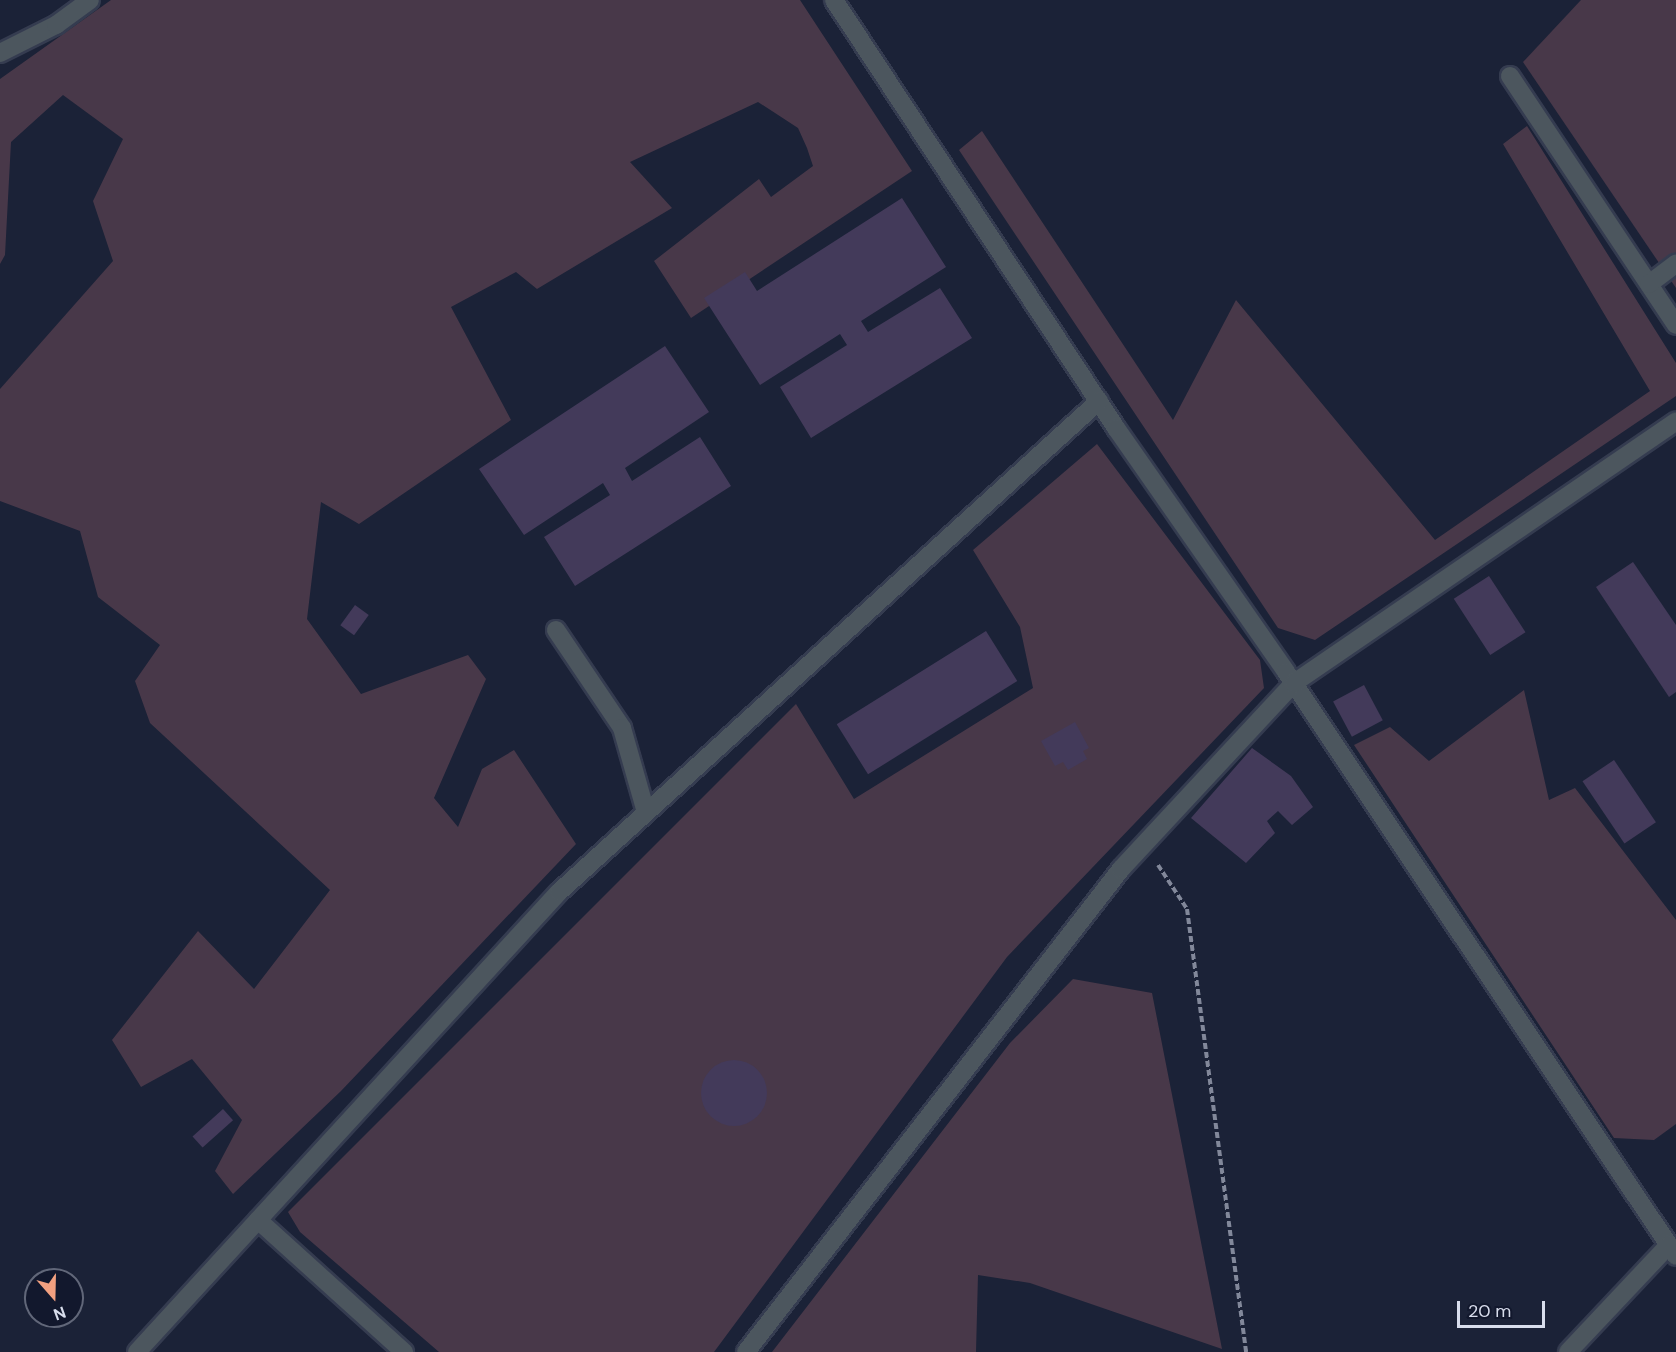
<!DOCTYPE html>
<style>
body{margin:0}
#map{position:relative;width:1676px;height:1352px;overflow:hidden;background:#1b2237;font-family:"DM Sans",sans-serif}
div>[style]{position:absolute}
.green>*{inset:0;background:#483849}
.building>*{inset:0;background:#433a5a;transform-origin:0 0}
.round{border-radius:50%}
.path>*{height:4px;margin-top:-2px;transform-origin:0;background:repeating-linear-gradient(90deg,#82889a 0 6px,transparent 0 9px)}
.roads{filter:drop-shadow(2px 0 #353c50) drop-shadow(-2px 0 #353c50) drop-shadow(0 2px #353c50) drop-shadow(0 -2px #353c50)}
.minor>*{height:18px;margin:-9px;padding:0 9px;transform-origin:9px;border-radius:9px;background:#4c565e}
span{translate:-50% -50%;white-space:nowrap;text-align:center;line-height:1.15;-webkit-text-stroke:4.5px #12182d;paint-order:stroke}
.north{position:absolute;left:24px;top:1268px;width:60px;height:60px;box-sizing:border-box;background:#12182d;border:2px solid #616779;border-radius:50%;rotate:160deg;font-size:16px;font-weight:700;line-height:24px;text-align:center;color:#d8ddec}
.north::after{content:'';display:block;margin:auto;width:21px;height:27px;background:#f2a080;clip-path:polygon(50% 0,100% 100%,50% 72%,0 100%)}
.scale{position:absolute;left:1457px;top:1301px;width:88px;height:27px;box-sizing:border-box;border:3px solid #d8ddec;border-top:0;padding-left:8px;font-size:18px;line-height:21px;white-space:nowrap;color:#d8ddec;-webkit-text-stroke:4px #12182d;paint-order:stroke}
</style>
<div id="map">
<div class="green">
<div style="clip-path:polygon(111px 0,800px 0,912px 171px,691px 318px,654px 261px,759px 179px,771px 197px,813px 166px,807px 148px,798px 128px,758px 102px,630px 162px,672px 208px,537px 289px,516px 272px,451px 307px,511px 420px,359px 524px,321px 502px,307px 619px,361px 694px,468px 655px,486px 679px,434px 798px,458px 827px,482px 769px,514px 750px,576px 844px,341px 1091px,233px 1194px,215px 1171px,242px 1120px,192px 1059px,141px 1087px,112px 1040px,198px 931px,254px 989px,330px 890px,150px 723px,135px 681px,160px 645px,98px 597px,80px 531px,0 501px,0 389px,113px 261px,93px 201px,123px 139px,63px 95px,11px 142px,5px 255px,0 264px,0 79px)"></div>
<div style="clip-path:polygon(1581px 0,1676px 0,1676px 288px,1523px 62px)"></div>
<div style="clip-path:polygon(1527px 126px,1676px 363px,1676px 396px,1315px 640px,1278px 628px,959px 150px,982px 131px,1173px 420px,1236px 300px,1435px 540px,1650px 391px,1503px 144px)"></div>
<div style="clip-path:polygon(1097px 444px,1260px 660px,1264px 688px,1007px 957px,714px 1352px,439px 1352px,300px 1232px,288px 1212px,796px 704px,854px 799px,1033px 688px,1020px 627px,973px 550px)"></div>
<div style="clip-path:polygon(1524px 690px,1549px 800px,1575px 788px,1676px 920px,1676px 1124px,1654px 1140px,1614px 1138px,1354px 745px,1390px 727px,1429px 761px)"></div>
<div style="clip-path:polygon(1073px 979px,1152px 993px,1222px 1349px,1030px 1283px,978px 1275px,976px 1352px,772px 1352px,1010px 1043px)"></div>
</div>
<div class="building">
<div style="clip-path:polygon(902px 198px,946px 267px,861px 321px,868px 332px,940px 288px,972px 338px,811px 438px,780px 387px,847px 345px,840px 334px,760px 385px,704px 298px,745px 272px,757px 291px)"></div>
<div style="clip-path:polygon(665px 346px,709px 412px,625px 468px,632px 481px,700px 437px,731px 486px,575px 586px,544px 537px,610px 495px,603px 483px,524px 535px,479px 469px)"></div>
<div style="clip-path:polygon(1633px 562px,1676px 625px,1676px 692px,1669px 697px,1596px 587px)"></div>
<div style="left:1489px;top:576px;width:67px;height:42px;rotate:57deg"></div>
<div style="left:355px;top:605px;width:17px;height:25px;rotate:36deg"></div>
<div style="left:986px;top:631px;width:59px;height:176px;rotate:58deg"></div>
<div style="left:1364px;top:685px;width:40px;height:35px;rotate:62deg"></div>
<div style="clip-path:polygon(1075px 722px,1089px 748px,1083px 751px,1087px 759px,1068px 770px,1063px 762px,1055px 766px,1041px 741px)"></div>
<div style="clip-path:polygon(1252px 748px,1291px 776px,1313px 807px,1292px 825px,1278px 811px,1267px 821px,1275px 833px,1246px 863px,1191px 818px)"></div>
<div style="left:1614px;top:760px;width:75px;height:38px;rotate:56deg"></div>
<div class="round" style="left:701px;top:1060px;width:66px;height:66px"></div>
<div style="left:223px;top:1109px;width:15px;height:41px;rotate:48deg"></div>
</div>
<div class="path">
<div style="left:1158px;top:865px;width:53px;rotate:56.6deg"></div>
<div style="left:1187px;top:909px;width:447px;rotate:82.4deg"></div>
</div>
<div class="roads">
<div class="minor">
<div style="left:834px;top:0;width:513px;rotate:56.62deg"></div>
<div style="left:1116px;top:428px;width:297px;rotate:55.1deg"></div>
<div style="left:1286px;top:672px;width:702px;rotate:56.26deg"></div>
<div style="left:0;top:53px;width:63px;rotate:-26.6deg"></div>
<div style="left:56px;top:25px;width:42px;rotate:-36.3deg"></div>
<div style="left:1510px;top:76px;width:299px;rotate:56.3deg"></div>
<div style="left:1649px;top:284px;width:34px;rotate:-37deg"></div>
<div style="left:556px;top:630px;width:118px;rotate:56deg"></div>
<div style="left:622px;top:728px;width:87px;rotate:74.1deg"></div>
<div style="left:258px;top:1220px;width:197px;rotate:42.1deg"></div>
<div style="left:137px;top:1352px;width:624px;rotate:-47.47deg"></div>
<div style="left:559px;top:892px;width:730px;rotate:-42.28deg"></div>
<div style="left:746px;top:1352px;width:611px;rotate:-52.17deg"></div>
<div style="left:1121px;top:869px;width:254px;rotate:-47.1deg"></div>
<div style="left:1294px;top:683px;width:463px;rotate:-34.4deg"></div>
<div style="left:1568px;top:1352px;width:147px;rotate:-46.7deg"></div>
</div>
</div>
<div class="north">N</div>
<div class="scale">20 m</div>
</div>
